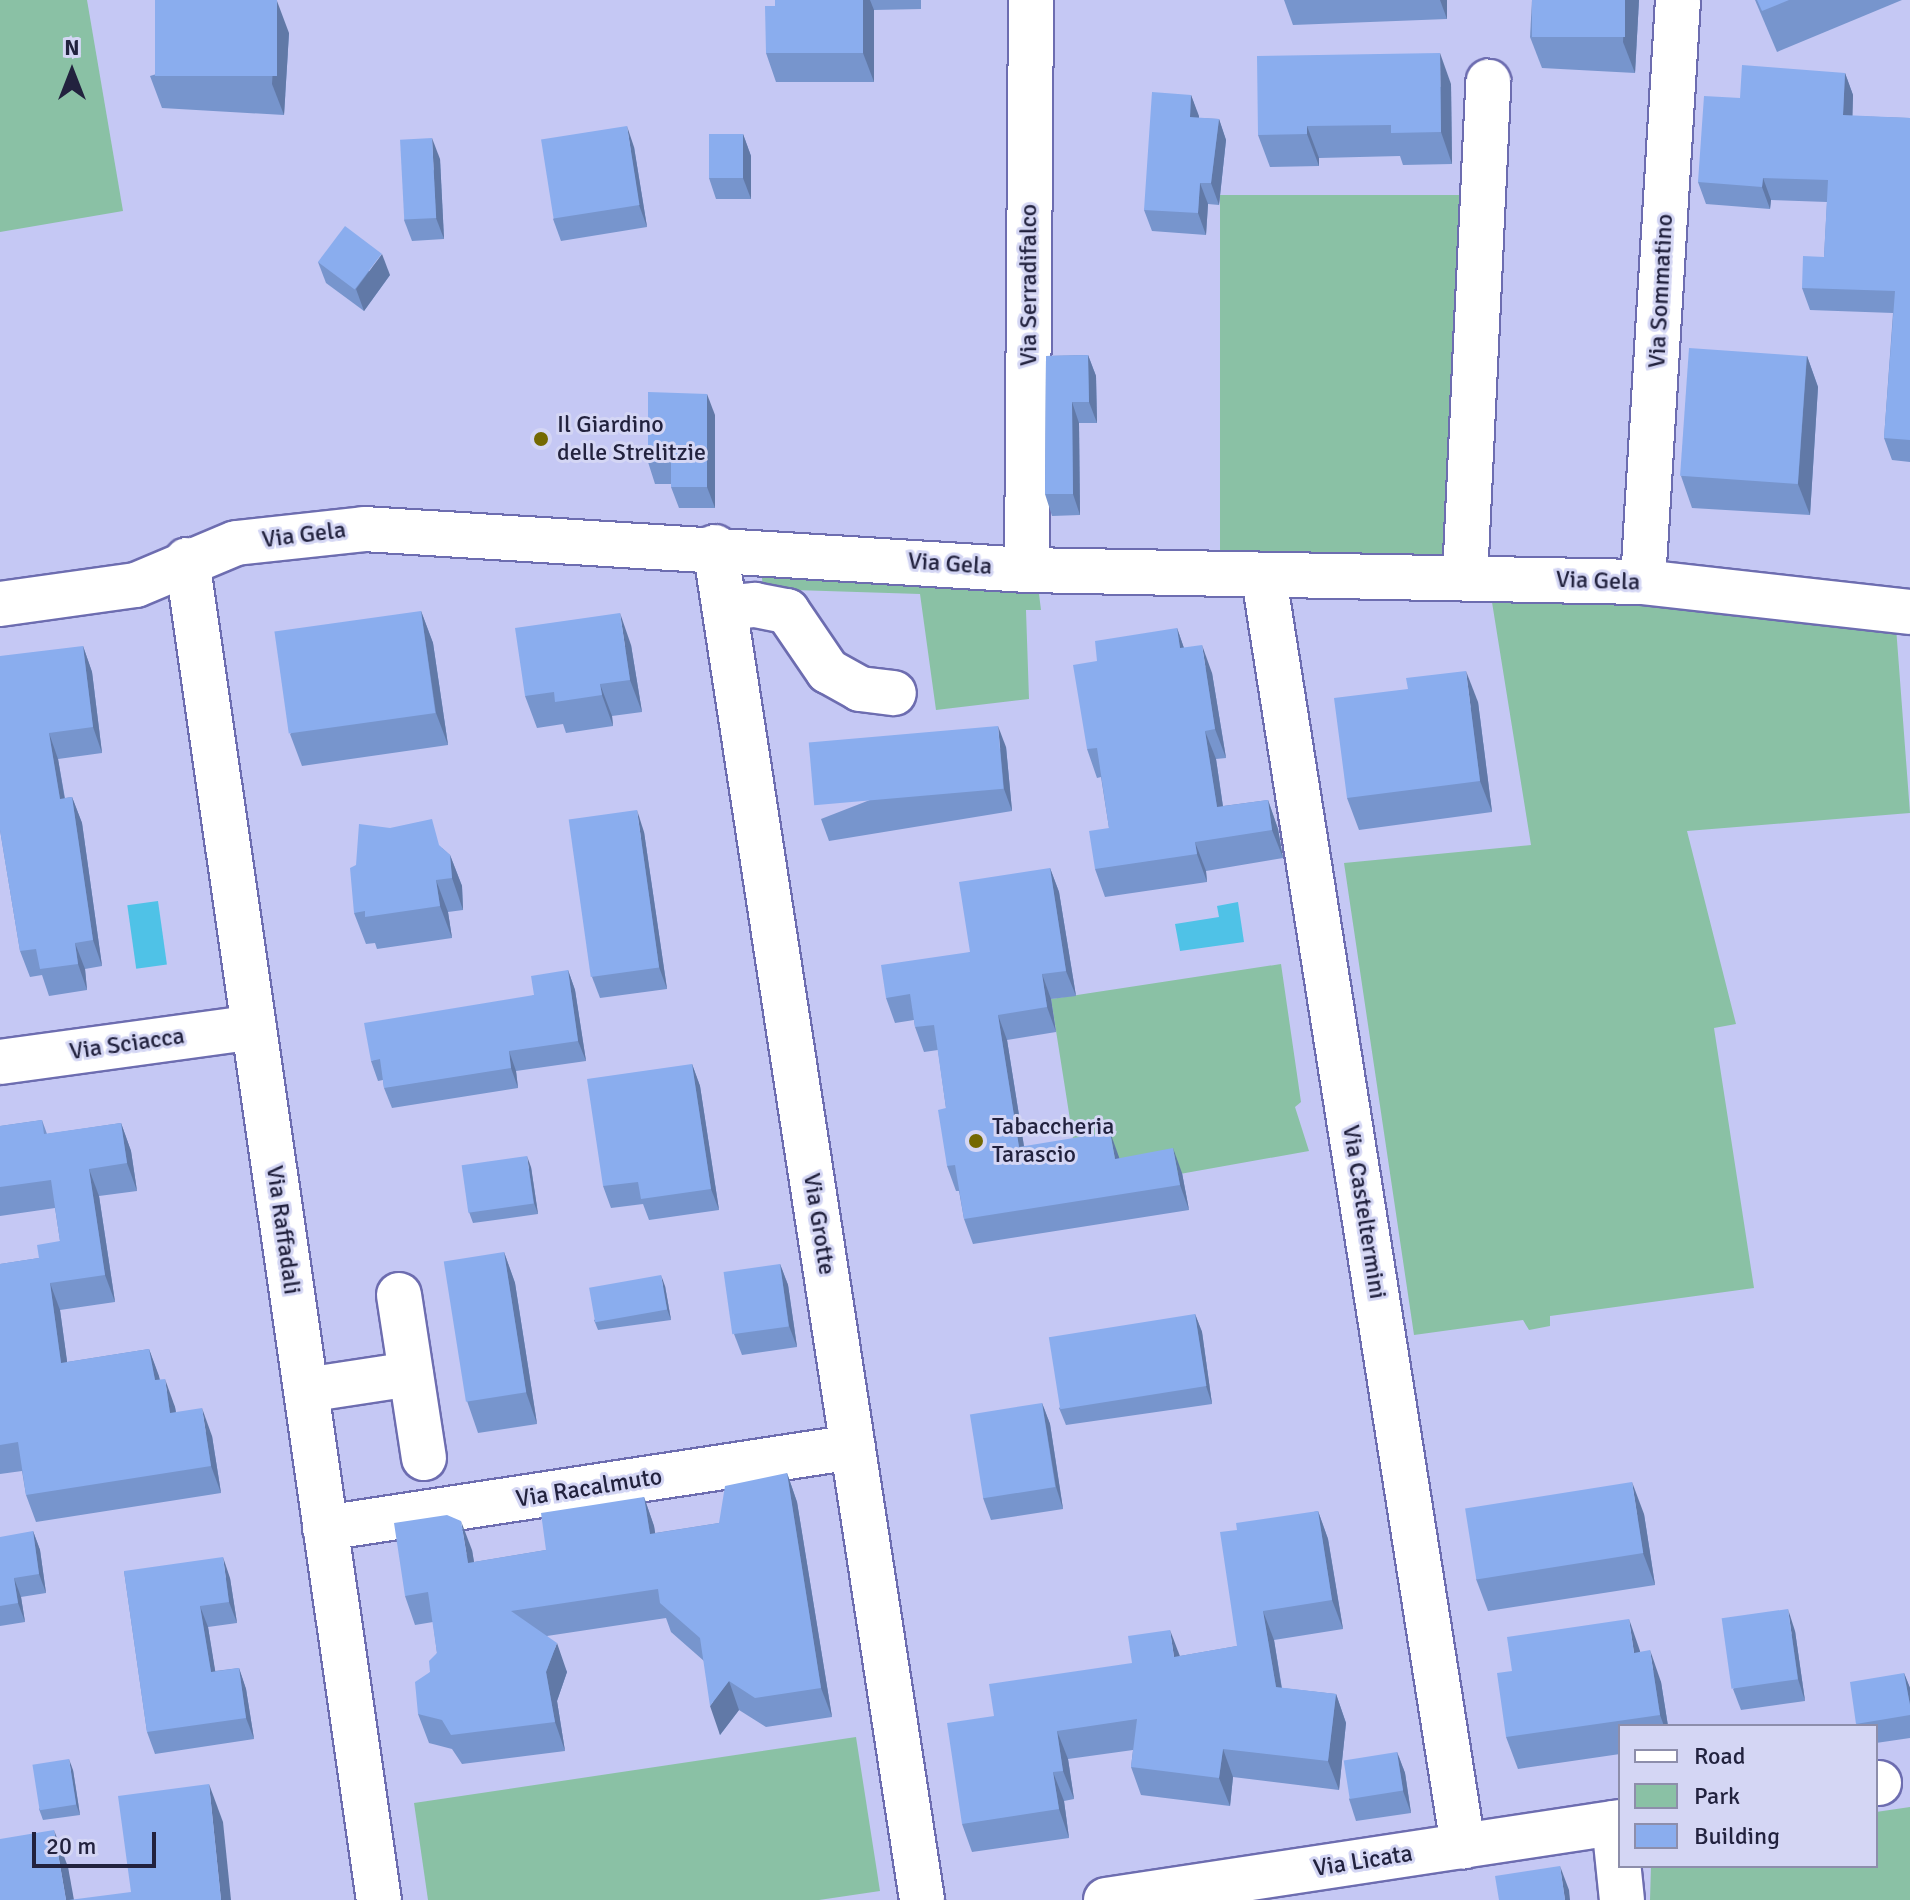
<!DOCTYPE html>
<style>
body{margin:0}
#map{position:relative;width:1910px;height:1900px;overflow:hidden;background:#c5c8f4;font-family:Signika,sans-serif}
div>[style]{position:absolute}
.green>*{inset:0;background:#8ac1a5;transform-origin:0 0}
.water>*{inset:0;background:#4fc2e7;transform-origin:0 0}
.roads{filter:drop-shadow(2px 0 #6d6db0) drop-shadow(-2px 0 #6d6db0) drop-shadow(0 2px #6d6db0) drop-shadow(0 -2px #6d6db0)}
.minor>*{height:44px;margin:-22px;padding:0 22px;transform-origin:22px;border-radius:22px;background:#fff}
.wall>*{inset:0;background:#7795cd}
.shaded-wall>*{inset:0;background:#6179a7}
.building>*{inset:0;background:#8aadee;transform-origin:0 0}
.dots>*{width:22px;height:22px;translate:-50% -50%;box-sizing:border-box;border:4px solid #d4d6f4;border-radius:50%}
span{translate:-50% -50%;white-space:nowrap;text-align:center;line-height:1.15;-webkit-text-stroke:6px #d4d6f4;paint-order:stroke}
.street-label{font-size:24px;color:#22223e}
.poi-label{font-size:24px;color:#22223e}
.left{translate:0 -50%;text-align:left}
.legend{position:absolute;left:1618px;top:1724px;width:260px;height:144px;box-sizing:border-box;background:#d4d6f4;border:2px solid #8d8eab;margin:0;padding:10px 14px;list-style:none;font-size:24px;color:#22223e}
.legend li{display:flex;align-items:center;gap:16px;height:40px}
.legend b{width:40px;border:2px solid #8d8eab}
.north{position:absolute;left:32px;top:32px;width:80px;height:80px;-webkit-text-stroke:6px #d4d6f4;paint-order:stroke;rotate:0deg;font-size:22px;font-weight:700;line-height:32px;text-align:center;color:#22223e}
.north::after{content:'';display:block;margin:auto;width:28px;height:36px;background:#22223e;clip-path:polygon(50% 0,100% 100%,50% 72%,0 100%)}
.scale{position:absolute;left:32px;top:1832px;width:124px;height:36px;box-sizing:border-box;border:4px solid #22223e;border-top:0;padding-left:10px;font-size:24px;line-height:28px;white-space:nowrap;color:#22223e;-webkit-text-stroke:6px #d4d6f4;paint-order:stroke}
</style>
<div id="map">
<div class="green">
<div style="clip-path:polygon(0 0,87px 0,123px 211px,0 232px)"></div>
<div style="left:1220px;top:195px;width:245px;height:359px"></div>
<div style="clip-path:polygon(761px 567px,1038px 586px,1041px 610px,1026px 610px,1029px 699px,936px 710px,920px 594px,763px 589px)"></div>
<div style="clip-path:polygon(1491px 596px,1629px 597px,1896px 627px,1910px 813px,1687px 831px,1736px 1024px,1714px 1028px,1754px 1288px,1550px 1316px,1550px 1326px,1529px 1330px,1523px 1320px,1414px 1335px,1344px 863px,1531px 845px)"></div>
<div style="clip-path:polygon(1281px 964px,1301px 1102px,1295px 1107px,1309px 1151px,1124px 1184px,1077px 1164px,1051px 999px)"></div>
<div style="clip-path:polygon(856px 1737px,880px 1891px,819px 1900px,428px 1900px,414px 1803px)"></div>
<div style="clip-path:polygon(1910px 1807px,1910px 1900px,1650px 1900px,1651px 1866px,1876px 1866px,1876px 1812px)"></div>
</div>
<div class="water">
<div style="left:158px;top:901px;width:64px;height:31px;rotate:82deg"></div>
<div style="clip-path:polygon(1238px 902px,1244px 942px,1180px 951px,1175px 924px,1219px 917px,1217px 906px)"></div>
</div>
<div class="roads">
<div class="minor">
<div style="left:715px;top:547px;width:1369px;rotate:81.3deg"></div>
<div style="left:187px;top:560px;width:1354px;rotate:81.85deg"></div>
<div style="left:1027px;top:570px;width:570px;rotate:-89.6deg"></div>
<div style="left:1264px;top:578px;width:1284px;rotate:81.08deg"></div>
<div style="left:1465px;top:578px;width:497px;rotate:-87.3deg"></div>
<div style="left:1643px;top:582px;width:583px;rotate:-86.56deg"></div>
<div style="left:0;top:604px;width:137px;rotate:-8deg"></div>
<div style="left:136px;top:585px;width:108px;rotate:-22.8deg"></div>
<div style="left:236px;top:543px;width:129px;rotate:-6.2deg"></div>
<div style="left:364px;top:529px;width:664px;rotate:3.54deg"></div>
<div style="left:1027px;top:570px;width:616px;rotate:1.12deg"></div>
<div style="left:1643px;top:582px;width:269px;rotate:6.4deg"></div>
<div style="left:725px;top:608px;width:30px;rotate:-6deg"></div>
<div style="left:755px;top:605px;width:33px;rotate:11deg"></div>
<div style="left:787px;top:611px;width:73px;rotate:55.7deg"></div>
<div style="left:828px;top:671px;width:37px;rotate:29deg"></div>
<div style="left:860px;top:689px;width:34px;rotate:7deg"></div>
<div style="left:0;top:1062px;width:256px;rotate:-7.8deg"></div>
<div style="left:399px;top:1295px;width:165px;rotate:81.3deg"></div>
<div style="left:306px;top:1390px;width:106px;rotate:-8.7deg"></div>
<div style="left:325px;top:1528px;width:534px;rotate:-8.72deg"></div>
<div style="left:1876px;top:1783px;width:3px"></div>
<div style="left:1614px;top:1823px;width:77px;rotate:84.1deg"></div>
<div style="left:1106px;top:1900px;width:520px;rotate:-8.63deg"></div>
</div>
</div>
<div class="wall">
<div style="clip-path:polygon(775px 0,921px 0,921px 9px,874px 10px,874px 82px,776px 82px,766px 53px,775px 6px)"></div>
<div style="clip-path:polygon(1284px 0,1447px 0,1447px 19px,1293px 25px)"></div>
<div style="clip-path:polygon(1532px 0,1639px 0,1635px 73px,1542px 68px,1530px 37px)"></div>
<div style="clip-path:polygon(1755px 0,1902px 0,1777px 52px)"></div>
<div style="clip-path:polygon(289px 33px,284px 115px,162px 108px,150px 76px)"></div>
<div style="clip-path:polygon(1845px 73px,1853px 95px,1852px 116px,1910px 118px,1910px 462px,1892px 460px,1884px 438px,1893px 313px,1810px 310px,1802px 288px,1824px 257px,1827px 202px,1771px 200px,1770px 209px,1706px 204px,1698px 182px,1740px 98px)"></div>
<div style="clip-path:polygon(1451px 84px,1452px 164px,1403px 165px,1400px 156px,1319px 158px,1319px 166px,1270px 167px,1258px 135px)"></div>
<div style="clip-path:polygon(1191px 95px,1199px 118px,1219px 119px,1226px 140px,1219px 205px,1208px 204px,1206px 235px,1152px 231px,1144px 210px)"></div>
<div style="clip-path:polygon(743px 134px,751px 156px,751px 199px,716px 199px,709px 178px)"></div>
<div style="clip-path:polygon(634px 147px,647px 227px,561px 241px,553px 219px)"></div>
<div style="clip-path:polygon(440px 159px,444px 239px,412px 241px,404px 220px)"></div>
<div style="clip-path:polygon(318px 262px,390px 275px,364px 311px,326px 283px)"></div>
<div style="clip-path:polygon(1088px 355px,1096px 376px,1097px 423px,1079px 423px,1080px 515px,1052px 516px,1045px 494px,1046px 356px)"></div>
<div style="clip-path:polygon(1807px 356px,1818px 387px,1810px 515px,1692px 508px,1681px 476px)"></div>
<div style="clip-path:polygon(715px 415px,715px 508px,679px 508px,671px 487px,671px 484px,655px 484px,648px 462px)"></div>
<div style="clip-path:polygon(421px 611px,433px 643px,448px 745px,302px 766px,290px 734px)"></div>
<div style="clip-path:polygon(1177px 628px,1184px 648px,1212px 673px,1226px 758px,1216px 759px,1223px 806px,1268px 800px,1278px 829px,1283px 858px,1206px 871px,1207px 882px,1105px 897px,1095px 869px,1109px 828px,1101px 777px,1097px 778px,1087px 749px)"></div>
<div style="clip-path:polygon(631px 645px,642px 712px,612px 716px,613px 726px,566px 733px,563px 724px,537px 728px,525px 696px)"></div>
<div style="clip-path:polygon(83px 646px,92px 672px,102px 753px,58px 759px,65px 798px,72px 797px,82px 823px,102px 966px,85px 969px,87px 990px,49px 996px,42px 975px,30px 977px,20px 951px,0 830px)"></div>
<div style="clip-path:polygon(1478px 702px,1492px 812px,1359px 830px,1347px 798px)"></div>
<div style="clip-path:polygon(1006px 747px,1012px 811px,829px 841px,821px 819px)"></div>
<div style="clip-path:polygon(644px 832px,667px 989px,600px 998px,592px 977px)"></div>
<div style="clip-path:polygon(442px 848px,450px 855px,462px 886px,463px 910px,448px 912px,452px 938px,377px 949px,375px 943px,366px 944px,354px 913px)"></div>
<div style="clip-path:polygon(1050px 868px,1059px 892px,1076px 996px,1051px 999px,1056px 1032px,1007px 1040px,1024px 1146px,1119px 1158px,1182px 1173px,1189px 1210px,973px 1244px,964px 1219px,959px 1191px,956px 1191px,947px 1166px,946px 1108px,938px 1050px,924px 1052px,915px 1027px,914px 1020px,895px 1023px,886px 998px,970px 952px)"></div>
<div style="clip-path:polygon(568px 970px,575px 990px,586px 1061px,516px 1071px,518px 1088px,392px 1108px,384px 1088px,383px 1080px,378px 1081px,371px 1061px,534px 995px)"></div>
<div style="clip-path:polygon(692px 1064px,700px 1086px,719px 1210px,649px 1220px,643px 1204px,611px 1208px,603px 1186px)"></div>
<div style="clip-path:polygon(42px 1120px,47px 1134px,121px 1123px,131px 1151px,137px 1191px,99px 1196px,115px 1302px,60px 1310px,67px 1362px,149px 1349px,160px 1380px,175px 1407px,176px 1412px,212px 1436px,221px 1493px,36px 1522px,26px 1495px,22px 1471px,0 1474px,0 1264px,39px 1258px,60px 1241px,55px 1208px,0 1216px,0 1126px)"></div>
<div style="clip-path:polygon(531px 1167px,538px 1214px,473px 1223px,469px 1212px)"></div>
<div style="clip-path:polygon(504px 1252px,515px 1283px,537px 1424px,478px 1433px,467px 1401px)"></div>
<div style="clip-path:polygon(780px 1264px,788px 1285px,797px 1347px,742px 1355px,734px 1334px)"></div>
<div style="clip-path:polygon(665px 1286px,671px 1320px,598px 1330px,594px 1320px)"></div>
<div style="clip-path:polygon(1195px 1314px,1202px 1332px,1212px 1404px,1066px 1425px,1059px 1408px)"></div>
<div style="clip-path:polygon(1042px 1403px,1050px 1424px,1063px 1509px,991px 1520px,983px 1498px)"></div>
<div style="clip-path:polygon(787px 1473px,797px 1502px,832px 1717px,766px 1727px,739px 1710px,720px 1735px,704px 1661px,671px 1632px,666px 1618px,547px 1636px,567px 1672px,557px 1701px,565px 1751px,462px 1764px,452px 1749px,429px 1743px,418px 1714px,430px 1672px,437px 1653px,433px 1622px,415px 1625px,405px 1596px,472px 1550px,474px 1562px,546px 1550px,644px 1497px,654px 1526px,655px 1533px,719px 1523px)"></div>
<div style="clip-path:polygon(1318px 1511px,1328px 1539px,1343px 1629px,1274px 1640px,1282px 1688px,1336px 1694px,1346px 1723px,1339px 1790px,1233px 1777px,1230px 1806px,1141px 1795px,1131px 1767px,1133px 1750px,1068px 1759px,1074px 1799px,1064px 1801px,1069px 1838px,972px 1852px,962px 1824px,994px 1716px,1180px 1656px,1237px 1646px,1237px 1530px)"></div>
<div style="clip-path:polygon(1644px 1514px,1655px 1585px,1488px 1611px,1476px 1579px)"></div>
<div style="clip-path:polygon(33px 1531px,40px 1550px,46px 1593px,21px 1597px,25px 1622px,0 1626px,0 1559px)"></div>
<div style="clip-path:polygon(124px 1571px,230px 1578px,237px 1623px,208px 1627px,215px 1671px,239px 1668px,246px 1689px,254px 1739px,155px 1754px,147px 1732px)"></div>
<div style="clip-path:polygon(1795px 1631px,1805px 1701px,1741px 1710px,1733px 1689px)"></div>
<div style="clip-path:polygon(1640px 1652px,1661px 1682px,1668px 1726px,1620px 1726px,1620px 1754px,1518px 1769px,1506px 1737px)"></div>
<div style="clip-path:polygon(1904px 1673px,1910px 1688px,1910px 1738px,1876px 1743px,1876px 1726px,1857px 1726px,1856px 1724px)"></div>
<div style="clip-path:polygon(1397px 1752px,1405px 1773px,1411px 1813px,1356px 1821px,1349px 1799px)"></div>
<div style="clip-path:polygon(73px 1770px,80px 1815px,43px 1820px,39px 1809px)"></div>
</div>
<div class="shaded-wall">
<div style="clip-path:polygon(863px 0,870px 0,874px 10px,874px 82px,863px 53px)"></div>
<div style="clip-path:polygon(1440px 0,1447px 0,1447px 19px)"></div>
<div style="clip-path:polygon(1625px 0,1639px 0,1635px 73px,1623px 42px)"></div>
<div style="clip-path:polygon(277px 1px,289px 33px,284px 115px,272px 84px)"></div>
<div style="clip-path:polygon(1440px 53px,1451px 84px,1452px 164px,1441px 132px)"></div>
<div style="clip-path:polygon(1845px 73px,1853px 95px,1852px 138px,1843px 115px)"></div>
<div style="clip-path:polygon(1191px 95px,1199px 116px,1198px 138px,1190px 117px)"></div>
<div style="clip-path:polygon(1219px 119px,1226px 140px,1219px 205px,1211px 183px)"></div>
<div style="clip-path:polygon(627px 126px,634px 147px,647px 227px,639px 205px)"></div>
<div style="clip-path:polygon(1307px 126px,1319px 158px,1319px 166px,1307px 134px)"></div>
<div style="clip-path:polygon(743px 134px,751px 156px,751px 199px,743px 178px)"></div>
<div style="clip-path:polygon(432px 138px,440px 159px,444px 239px,436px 218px)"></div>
<div style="clip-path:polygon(1763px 178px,1771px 200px,1770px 209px,1762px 187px)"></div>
<div style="clip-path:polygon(1200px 183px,1208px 204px,1206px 235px,1198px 213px)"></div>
<div style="clip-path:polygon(382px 254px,390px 275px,364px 311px,356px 289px)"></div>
<div style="clip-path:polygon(1088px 355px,1096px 376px,1097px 423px,1089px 402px)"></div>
<div style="clip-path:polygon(1807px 356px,1818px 387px,1810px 515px,1798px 484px)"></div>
<div style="clip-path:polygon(707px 394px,715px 415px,715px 508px,707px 487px)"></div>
<div style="clip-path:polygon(1072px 402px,1079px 423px,1080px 515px,1073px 494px)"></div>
<div style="clip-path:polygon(421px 611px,433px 643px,448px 745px,436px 713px)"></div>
<div style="clip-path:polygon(620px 613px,631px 645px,642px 712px,630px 680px)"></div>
<div style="clip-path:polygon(1177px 628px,1187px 657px,1180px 648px)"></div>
<div style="clip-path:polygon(1202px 645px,1212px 673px,1226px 758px,1215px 729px)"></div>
<div style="clip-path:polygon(83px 646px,92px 672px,102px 753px,93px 727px)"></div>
<div style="clip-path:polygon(1466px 671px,1478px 702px,1492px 812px,1480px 781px)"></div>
<div style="clip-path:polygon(600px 684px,612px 716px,613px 726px,602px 695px)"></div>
<div style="clip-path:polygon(998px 726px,1006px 747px,1012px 811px,1004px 789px)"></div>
<div style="clip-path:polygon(1205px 731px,1216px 759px,1227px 835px,1217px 807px)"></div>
<div style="clip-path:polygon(49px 733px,58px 759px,69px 825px,60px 799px)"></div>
<div style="clip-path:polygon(72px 797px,82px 823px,102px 966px,93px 940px)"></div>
<div style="clip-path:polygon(1268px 800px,1278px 829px,1283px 858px,1272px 830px)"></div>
<div style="clip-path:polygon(637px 810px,644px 832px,667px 989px,659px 967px)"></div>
<div style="clip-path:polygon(1195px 842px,1206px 871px,1207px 882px,1197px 854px)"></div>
<div style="clip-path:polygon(450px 855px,462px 886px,463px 910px,452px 878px)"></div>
<div style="clip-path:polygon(1050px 868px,1059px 892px,1076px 996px,1066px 971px)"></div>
<div style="clip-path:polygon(436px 880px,448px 912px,452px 938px,440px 906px)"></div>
<div style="clip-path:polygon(75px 943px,85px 969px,87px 990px,78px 964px)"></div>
<div style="clip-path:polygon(568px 970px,575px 990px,586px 1061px,578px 1041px)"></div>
<div style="clip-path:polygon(1042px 974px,1051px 999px,1056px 1032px,1047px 1007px)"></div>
<div style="clip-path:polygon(998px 1015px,1007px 1040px,1028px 1172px,1019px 1147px)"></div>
<div style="clip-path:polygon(509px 1051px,516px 1071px,518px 1088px,511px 1068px)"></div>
<div style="clip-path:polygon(692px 1064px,700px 1086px,719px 1210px,711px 1189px)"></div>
<div style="clip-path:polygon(121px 1123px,131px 1151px,137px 1191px,127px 1163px)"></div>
<div style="clip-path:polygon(1110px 1132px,1119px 1157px,1124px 1184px,1115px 1159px)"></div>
<div style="clip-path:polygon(1173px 1148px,1182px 1173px,1189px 1210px,1180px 1185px)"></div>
<div style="clip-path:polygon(527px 1156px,531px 1167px,538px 1214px,534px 1203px)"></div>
<div style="clip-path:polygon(89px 1169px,99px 1196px,115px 1302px,105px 1275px)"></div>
<div style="clip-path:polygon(504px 1252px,515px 1283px,537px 1424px,526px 1392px)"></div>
<div style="clip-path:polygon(780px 1264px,788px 1285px,797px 1347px,789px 1326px)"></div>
<div style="clip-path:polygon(661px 1275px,665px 1286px,671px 1320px,667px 1309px)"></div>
<div style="clip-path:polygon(50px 1283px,60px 1310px,71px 1390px,61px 1363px)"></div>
<div style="clip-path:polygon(1195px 1314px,1202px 1332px,1212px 1404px,1206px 1386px)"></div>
<div style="clip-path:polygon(149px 1349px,159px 1376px,165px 1408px,155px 1380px)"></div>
<div style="clip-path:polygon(165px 1379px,175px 1407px,180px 1440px,170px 1413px)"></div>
<div style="clip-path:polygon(1042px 1403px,1050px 1424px,1063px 1509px,1056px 1487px)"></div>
<div style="clip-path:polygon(202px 1408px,212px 1436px,221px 1493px,211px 1466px)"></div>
<div style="clip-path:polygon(787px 1473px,797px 1502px,832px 1717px,821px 1688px)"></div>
<div style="clip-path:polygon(1632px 1482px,1644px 1514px,1655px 1585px,1643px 1553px)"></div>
<div style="clip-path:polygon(644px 1497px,654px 1526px,660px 1563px,650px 1534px)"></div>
<div style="clip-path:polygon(1318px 1511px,1328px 1539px,1343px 1629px,1332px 1600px)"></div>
<div style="clip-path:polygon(461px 1521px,472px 1550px,479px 1592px,468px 1563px)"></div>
<div style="clip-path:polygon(33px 1531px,40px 1550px,46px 1593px,39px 1574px)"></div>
<div style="clip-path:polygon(223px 1557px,230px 1578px,237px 1623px,229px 1602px)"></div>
<div style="clip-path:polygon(14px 1578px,21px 1597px,25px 1622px,18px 1603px)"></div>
<div style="clip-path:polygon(200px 1606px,208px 1627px,219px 1694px,211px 1672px)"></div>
<div style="clip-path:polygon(1788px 1609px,1795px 1631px,1805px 1701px,1798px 1679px)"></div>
<div style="clip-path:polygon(1263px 1611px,1274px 1640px,1286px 1716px,1276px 1687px)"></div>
<div style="clip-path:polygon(1629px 1619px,1640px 1651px,1645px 1685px,1634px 1653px)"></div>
<div style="clip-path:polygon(1170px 1630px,1181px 1659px,1174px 1657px)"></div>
<div style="clip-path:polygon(557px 1643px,567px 1672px,557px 1701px,565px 1751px,555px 1722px,546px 1672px)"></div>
<div style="clip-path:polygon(1650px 1650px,1661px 1682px,1668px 1726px,1664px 1726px,1660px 1715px)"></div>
<div style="clip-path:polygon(239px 1668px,246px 1689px,254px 1739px,246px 1718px)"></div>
<div style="clip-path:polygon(1904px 1673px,1910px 1688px,1910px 1705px)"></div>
<div style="clip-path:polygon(729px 1681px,739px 1710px,720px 1735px,710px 1706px)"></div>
<div style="clip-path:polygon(1336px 1694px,1346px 1723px,1339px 1790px,1328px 1761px)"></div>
<div style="clip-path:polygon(1057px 1731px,1068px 1759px,1074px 1799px,1063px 1771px)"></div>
<div style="clip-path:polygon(1223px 1749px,1233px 1777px,1230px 1806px,1219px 1778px)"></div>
<div style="clip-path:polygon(1397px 1752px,1405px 1773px,1411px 1813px,1403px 1791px)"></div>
<div style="clip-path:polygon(69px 1759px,73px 1770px,80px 1815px,76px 1804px)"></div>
<div style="clip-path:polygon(1053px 1772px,1064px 1801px,1069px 1838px,1059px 1809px)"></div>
<div style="clip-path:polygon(209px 1784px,223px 1822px,231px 1900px,221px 1900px)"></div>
<div style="clip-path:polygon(54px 1830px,68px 1867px,74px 1900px,66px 1900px)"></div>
<div style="clip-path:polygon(1560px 1866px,1569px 1890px,1570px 1900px,1565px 1900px)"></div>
</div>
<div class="building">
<div style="left:155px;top:0;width:122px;height:76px"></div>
<div style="clip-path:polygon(775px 0,863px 0,863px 53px,766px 53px,765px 6px,775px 6px)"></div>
<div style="left:1532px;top:0;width:93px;height:37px"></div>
<div style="clip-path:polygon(1757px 0,1789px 0,1762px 11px)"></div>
<div style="clip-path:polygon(1440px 53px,1441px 132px,1391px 133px,1391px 125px,1307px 126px,1307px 134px,1258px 135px,1257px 56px)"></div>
<div style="clip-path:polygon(1742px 65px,1845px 73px,1843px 115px,1910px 118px,1910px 440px,1884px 438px,1895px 291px,1802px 288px,1803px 256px,1824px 257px,1828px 180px,1763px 178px,1762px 187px,1698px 182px,1704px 96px,1740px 98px)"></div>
<div style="clip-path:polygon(1152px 92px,1191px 95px,1190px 117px,1219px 119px,1211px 183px,1200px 183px,1198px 213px,1144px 210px)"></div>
<div style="left:627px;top:126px;width:80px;height:87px;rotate:81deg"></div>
<div style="left:709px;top:134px;width:34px;height:44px"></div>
<div style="left:432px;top:138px;width:80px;height:32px;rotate:87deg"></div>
<div style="left:345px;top:226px;width:46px;height:45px;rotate:37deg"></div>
<div style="left:1689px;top:348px;width:118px;height:128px;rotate:4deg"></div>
<div style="clip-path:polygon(1088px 355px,1089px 402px,1072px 402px,1073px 494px,1045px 494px,1046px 356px)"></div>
<div style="clip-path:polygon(648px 392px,707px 394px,707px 487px,671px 487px,671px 462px,648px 462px)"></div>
<div style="left:421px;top:611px;width:103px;height:148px;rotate:82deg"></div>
<div style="clip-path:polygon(620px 613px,630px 680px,600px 684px,602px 695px,555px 702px,554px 692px,525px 696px,515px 628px)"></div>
<div style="clip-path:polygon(1177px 628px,1180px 648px,1202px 645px,1215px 729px,1205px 731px,1217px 807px,1268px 800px,1272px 830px,1195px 842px,1197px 854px,1095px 869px,1089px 831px,1109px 828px,1097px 748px,1087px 749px,1073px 665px,1097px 661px,1095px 641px)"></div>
<div style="clip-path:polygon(83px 646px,93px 727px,49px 733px,60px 799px,72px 797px,93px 940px,75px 943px,78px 964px,40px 969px,36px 949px,20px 951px,0 830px,0 656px)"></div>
<div style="clip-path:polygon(1466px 671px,1480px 781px,1347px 798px,1334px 698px,1408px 689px,1406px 678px)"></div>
<div style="left:998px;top:726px;width:63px;height:190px;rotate:85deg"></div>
<div style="left:637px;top:810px;width:159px;height:69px;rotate:82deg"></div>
<div style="clip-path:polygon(432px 819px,439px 845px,450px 855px,452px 878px,436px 880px,440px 906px,365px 917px,365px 911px,354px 913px,350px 868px,356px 865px,359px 824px,390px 828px)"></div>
<div style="clip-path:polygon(1050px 868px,1066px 971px,1042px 974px,1047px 1007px,998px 1015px,1019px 1147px,1110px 1132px,1115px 1159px,1173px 1148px,1180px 1185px,964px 1219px,955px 1165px,947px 1166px,938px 1110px,946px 1108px,934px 1025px,915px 1027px,910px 994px,886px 998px,881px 965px,970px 952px,959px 882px)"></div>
<div style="clip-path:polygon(568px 970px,578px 1041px,509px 1051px,511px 1068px,384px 1088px,380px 1059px,371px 1061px,364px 1023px,534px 995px,531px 976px)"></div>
<div style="clip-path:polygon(692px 1064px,711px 1189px,641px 1199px,638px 1182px,603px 1186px,587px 1079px)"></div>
<div style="clip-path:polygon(42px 1120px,44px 1134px,121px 1123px,127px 1163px,89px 1169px,105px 1275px,50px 1283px,61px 1363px,149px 1349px,155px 1380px,165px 1379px,170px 1413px,202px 1408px,211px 1466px,26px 1495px,18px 1442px,0 1445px,0 1264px,39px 1258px,37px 1245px,60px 1241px,51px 1180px,0 1187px,0 1126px)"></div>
<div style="left:527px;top:1156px;width:48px;height:66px;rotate:82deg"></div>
<div style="left:504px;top:1252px;width:142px;height:61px;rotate:81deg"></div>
<div style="left:780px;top:1264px;width:63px;height:57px;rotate:82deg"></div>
<div style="left:661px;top:1275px;width:35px;height:73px;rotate:80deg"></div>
<div style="left:1195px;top:1314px;width:73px;height:148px;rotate:81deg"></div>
<div style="left:1042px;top:1403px;width:85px;height:73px;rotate:81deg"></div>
<div style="clip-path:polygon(787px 1473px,821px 1688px,755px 1698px,729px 1681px,710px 1706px,700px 1638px,660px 1603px,658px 1589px,511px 1611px,557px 1643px,546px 1672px,555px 1722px,451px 1735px,442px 1720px,418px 1714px,415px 1682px,430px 1672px,429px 1661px,437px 1653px,428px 1592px,405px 1596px,394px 1523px,447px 1515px,461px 1521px,468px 1563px,546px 1550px,541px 1513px,593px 1505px,644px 1497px,650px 1534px,719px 1523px,725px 1486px)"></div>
<div style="left:1632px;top:1482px;width:72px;height:169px;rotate:81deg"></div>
<div style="clip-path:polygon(1318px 1511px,1332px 1600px,1263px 1611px,1276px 1687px,1336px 1694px,1328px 1761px,1223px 1749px,1219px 1778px,1131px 1767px,1137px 1719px,1057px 1731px,1063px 1771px,1053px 1772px,1059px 1809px,962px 1824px,947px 1723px,994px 1716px,989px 1684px,1132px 1663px,1128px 1636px,1170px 1630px,1174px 1657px,1237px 1646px,1220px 1532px,1237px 1530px,1236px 1523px)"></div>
<div style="clip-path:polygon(33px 1531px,39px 1574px,14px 1578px,18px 1603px,0 1606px,0 1537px)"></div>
<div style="clip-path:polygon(223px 1557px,229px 1602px,200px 1606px,211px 1672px,239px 1668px,246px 1718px,147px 1732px,124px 1571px)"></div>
<div style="left:1788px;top:1609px;width:71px;height:67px;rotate:82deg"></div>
<div style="clip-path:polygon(1629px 1619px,1634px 1653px,1650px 1650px,1660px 1715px,1506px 1737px,1497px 1673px,1512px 1671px,1507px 1637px)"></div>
<div style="clip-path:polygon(1904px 1673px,1910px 1705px,1910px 1715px,1856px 1724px,1850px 1682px)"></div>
<div style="left:1397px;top:1752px;width:39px;height:54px;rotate:81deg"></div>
<div style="left:69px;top:1759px;width:46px;height:37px;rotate:81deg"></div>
<div style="clip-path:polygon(209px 1784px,221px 1900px,69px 1900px,131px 1892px,118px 1796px)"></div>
<div style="clip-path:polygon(54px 1830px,66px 1900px,0 1900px,0 1839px)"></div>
<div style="clip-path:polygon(1560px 1866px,1565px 1900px,1499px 1900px,1495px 1876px)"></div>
</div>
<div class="dots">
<div style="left:541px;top:439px;background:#746901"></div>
<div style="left:976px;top:1141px;background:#746901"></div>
</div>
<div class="street-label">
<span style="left:1029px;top:285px;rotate:-90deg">Via Serradifalco</span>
<span style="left:1661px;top:291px;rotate:-87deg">Via Sommatino</span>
<span style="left:304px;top:535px;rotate:-7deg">Via Gela</span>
<span style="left:950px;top:564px;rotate:4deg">Via Gela</span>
<span style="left:1598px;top:581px;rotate:2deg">Via Gela</span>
<span style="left:127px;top:1044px;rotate:-8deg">Via Sciacca</span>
<span style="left:1364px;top:1212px;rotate:81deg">Via Casteltermini</span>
<span style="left:819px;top:1224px;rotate:81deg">Via Grotte</span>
<span style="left:283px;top:1230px;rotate:82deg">Via Raffadali</span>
<span style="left:589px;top:1488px;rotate:-9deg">Via Racalmuto</span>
<span style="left:1363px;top:1861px;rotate:-9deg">Via Licata</span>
</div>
<div class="poi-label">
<span class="left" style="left:557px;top:439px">Il Giardino<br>delle Strelitzie</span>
<span class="left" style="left:992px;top:1141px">Tabaccheria<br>Tarascio</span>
</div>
<ul class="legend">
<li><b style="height:10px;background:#fff"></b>Road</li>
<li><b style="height:22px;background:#8ac1a5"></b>Park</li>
<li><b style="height:22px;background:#8aadee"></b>Building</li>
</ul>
<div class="north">N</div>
<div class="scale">20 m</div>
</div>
